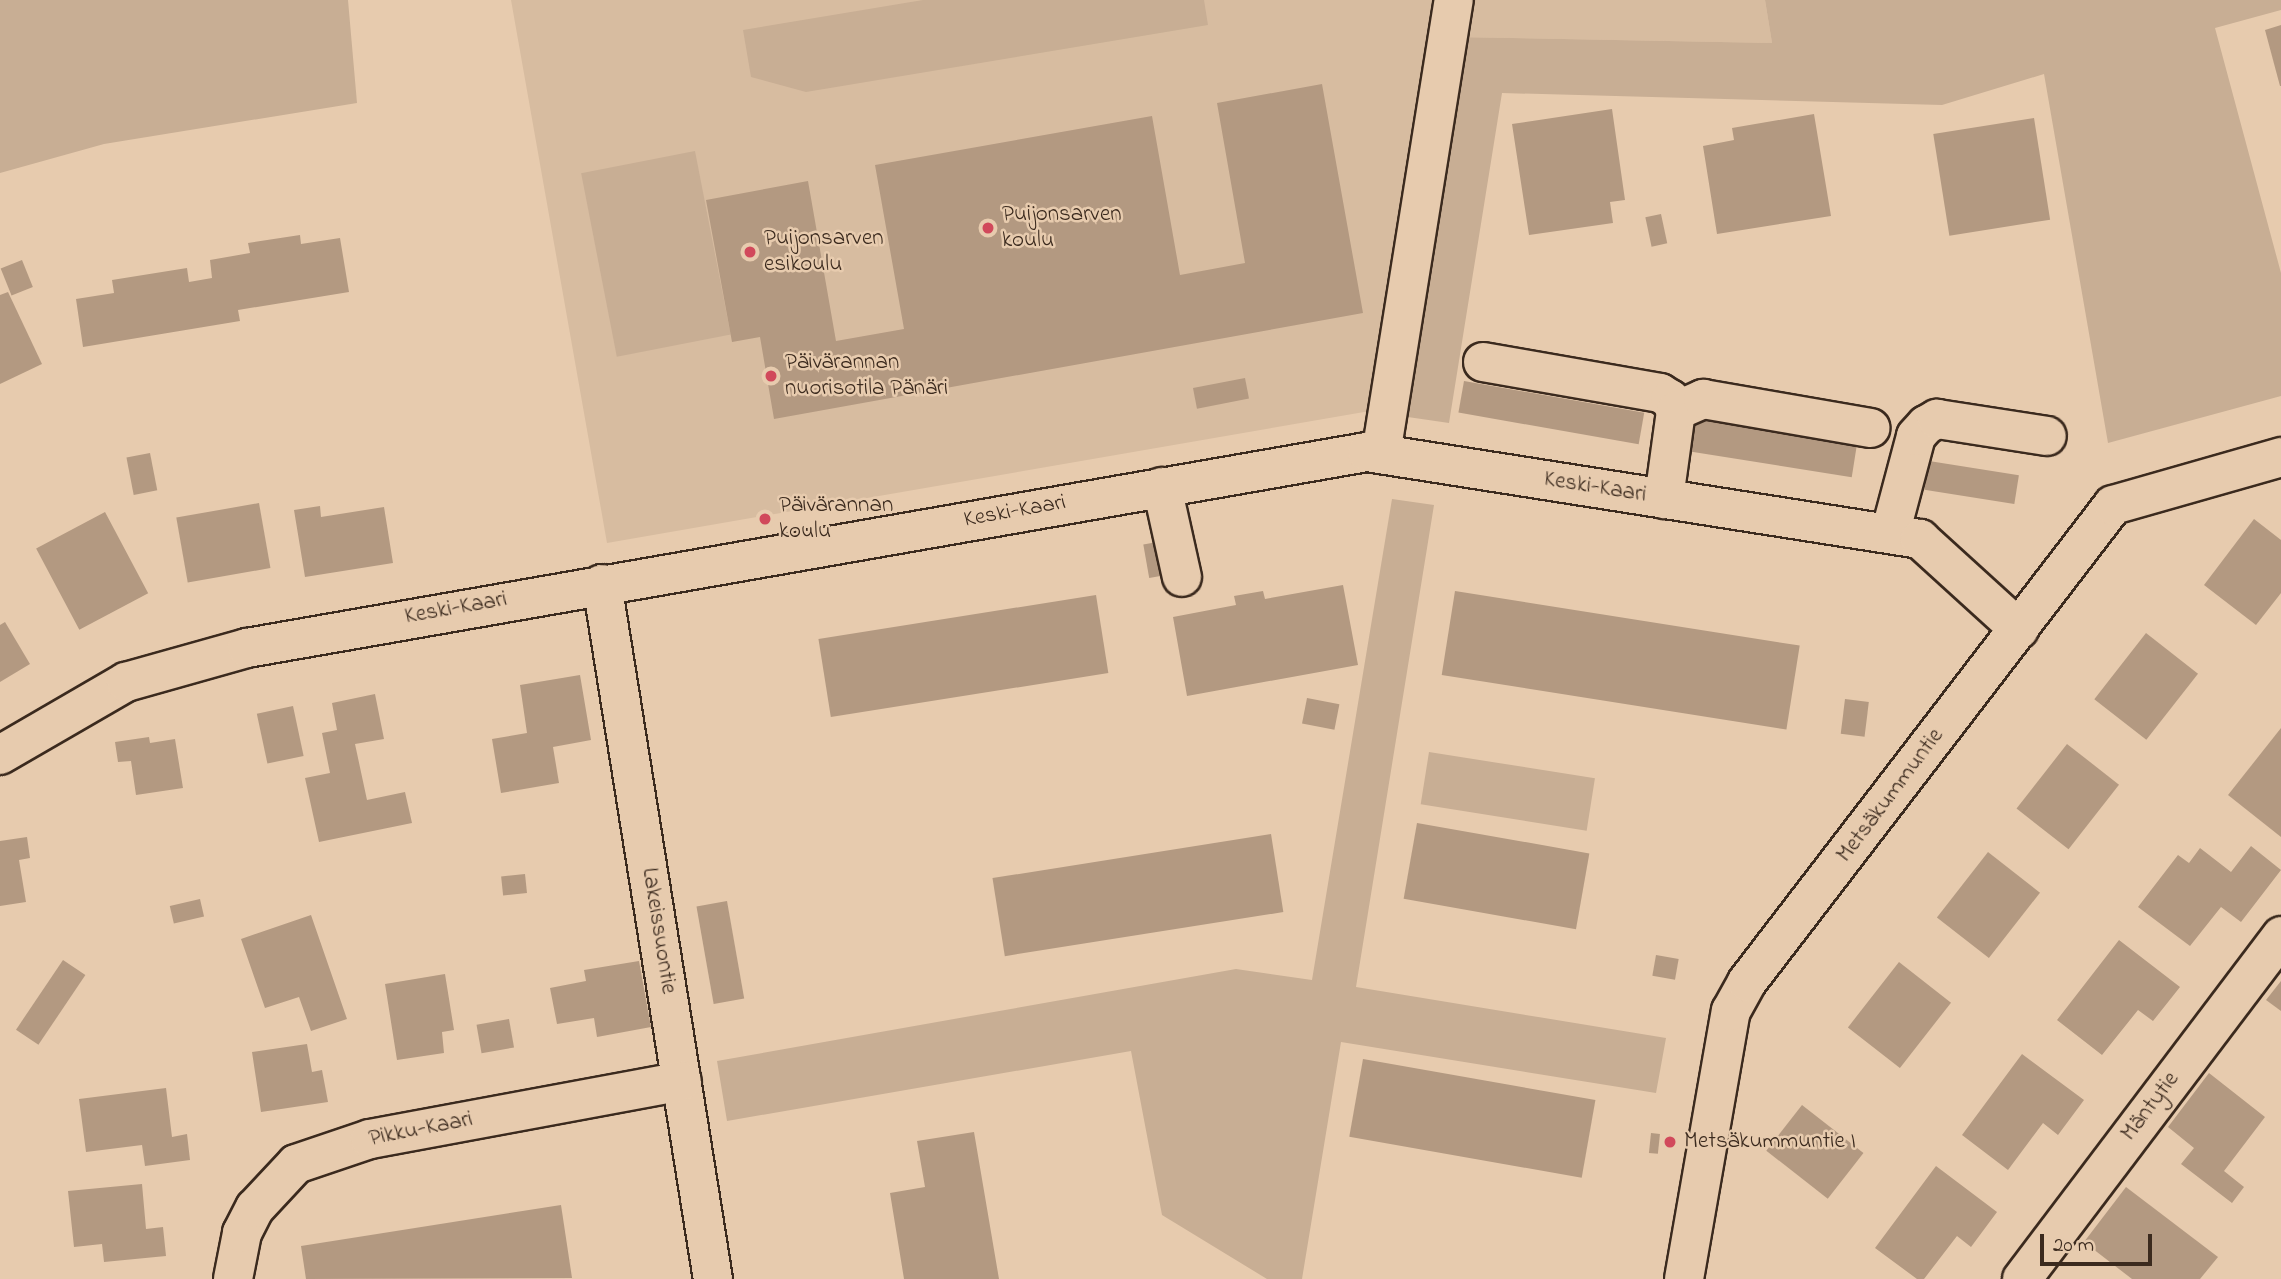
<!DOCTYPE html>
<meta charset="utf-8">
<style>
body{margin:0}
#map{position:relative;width:2281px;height:1279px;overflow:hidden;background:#e7cbae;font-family:"Indie Flower",sans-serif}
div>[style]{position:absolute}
.built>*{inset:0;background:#d7bca0}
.green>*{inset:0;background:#c8ae94;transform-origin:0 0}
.building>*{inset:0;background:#b39981;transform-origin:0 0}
.roads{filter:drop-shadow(2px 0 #3b2a1e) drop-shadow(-2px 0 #3b2a1e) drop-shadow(0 2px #3b2a1e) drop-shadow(0 -2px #3b2a1e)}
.minor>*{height:38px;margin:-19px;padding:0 19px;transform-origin:19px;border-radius:19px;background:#e7cbae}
.dots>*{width:19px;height:19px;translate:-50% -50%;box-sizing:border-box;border:4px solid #e7cbae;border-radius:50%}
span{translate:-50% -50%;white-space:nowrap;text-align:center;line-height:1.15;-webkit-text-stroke:5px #e7cbae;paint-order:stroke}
.poi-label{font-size:23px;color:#3b2a1e}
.left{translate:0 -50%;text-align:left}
.street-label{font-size:23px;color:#3b2a1e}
.scale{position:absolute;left:2040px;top:1234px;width:112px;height:32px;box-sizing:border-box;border:4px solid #3b2a1e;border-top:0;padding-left:9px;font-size:21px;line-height:24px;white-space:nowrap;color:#3b2a1e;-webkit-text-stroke:5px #e7cbae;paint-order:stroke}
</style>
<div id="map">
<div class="built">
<div style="clip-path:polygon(511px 0,1765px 0,1772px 43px,1455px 37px,1394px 415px,1364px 412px,607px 543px)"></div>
</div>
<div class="green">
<div style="clip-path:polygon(0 0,348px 0,357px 103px,104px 144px,0 173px)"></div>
<div style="clip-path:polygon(923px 0,1204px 0,1208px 25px,806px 92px,751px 77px,743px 30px)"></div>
<div style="clip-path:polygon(1765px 0,2281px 0,2281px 10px,2215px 28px,2281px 273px,2281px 396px,2108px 443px,2044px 74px,1942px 105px,1502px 93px,1449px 423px,1394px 415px,1455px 37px,1772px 43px)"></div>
<div style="left:695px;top:151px;width:187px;height:116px;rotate:79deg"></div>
<div style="clip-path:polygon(1392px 499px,1434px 505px,1356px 987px,1666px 1038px,1656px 1093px,1341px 1042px,1302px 1279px,1267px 1279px,1162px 1215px,1131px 1051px,727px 1121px,717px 1061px,1236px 969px,1312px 980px)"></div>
<div style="left:1429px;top:752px;width:168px;height:53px;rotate:9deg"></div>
</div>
<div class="building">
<div style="clip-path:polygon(2281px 25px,2281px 86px,2280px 86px,2265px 30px)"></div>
<div style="clip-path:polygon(1322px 84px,1363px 313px,774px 419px,760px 337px,732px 342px,706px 200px,808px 181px,836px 341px,904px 329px,875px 165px,1152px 116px,1180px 275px,1245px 263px,1217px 103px)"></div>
<div style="clip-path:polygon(1612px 109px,1625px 200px,1610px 202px,1613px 223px,1529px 235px,1512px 124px)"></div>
<div style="clip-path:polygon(1814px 114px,1831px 216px,1717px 234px,1703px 146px,1734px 140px,1732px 128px)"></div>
<div style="left:2034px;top:118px;width:103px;height:102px;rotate:81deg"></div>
<div style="left:1661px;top:214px;width:30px;height:16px;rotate:78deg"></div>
<div style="clip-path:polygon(300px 235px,301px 244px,340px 238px,349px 292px,238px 310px,240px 321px,83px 347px,76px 299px,114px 293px,112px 280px,187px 268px,189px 282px,212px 278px,210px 260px,250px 253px,248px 243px)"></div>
<div style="left:22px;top:260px;width:29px;height:23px;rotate:68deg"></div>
<div style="clip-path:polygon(8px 292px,42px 364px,0 384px,0 295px)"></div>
<div style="left:1245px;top:378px;width:21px;height:53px;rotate:79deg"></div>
<div style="left:1464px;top:381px;width:183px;height:32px;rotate:10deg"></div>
<div style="left:1689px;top:418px;width:170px;height:33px;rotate:9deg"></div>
<div style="left:150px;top:453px;width:38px;height:24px;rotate:79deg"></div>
<div style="left:1929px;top:461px;width:91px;height:29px;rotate:9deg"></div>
<div style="left:259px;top:503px;width:66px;height:84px;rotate:80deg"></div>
<div style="clip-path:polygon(320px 506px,321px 517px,384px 507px,393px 563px,305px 577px,294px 510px)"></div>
<div style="left:105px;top:512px;width:92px;height:78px;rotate:62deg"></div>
<div style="clip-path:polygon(2254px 519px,2281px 540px,2281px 593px,2256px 625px,2204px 585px)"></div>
<div style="left:1163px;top:541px;width:34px;height:20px;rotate:80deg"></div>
<div style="clip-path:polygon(1343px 585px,1358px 665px,1187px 696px,1173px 617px,1236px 605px,1234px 596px,1263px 591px,1265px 599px)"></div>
<div style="left:1455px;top:591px;width:349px;height:85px;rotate:9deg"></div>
<div style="left:1096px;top:595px;width:79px;height:281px;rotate:81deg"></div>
<div style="clip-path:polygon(5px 622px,30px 664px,0 682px,0 625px)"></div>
<div style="left:2146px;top:633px;width:66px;height:84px;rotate:38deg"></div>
<div style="clip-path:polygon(580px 675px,591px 740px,553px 747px,559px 783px,501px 793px,492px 739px,527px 733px,520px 685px)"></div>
<div style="clip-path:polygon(375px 694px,384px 739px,355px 744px,367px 800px,405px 792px,412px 823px,319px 842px,305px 778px,330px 773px,322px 733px,337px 730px,332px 703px)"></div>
<div style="left:1307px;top:698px;width:33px;height:26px;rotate:11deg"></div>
<div style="left:1845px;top:699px;width:24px;height:35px;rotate:7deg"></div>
<div style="left:293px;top:706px;width:51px;height:37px;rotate:78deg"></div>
<div style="clip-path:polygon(2281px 728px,2281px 837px,2228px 795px)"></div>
<div style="clip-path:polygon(149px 737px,150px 743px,175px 739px,183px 788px,136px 795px,131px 761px,118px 762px,115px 742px)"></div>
<div style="left:2067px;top:744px;width:66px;height:82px;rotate:38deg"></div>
<div style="left:1417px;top:823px;width:175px;height:77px;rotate:10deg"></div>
<div style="left:1271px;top:834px;width:79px;height:282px;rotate:81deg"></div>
<div style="clip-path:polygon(27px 837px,30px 858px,19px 860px,26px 902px,0 906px,0 841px)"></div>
<div style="clip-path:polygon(2251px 846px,2281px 870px,2241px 922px,2221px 907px,2190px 946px,2138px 907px,2178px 855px,2189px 863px,2200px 848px,2231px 872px)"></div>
<div style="left:1988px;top:852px;width:66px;height:83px;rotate:38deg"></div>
<div style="left:525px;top:874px;width:19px;height:24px;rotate:84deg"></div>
<div style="left:200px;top:899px;width:18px;height:31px;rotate:77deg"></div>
<div style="left:727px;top:901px;width:99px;height:31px;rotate:80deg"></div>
<div style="clip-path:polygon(311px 915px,347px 1019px,311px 1031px,299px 997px,265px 1008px,241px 939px)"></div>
<div style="clip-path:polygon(2119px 940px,2180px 987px,2153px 1021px,2138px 1010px,2102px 1055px,2057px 1020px)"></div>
<div style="left:1656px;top:955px;width:23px;height:21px;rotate:10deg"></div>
<div style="left:63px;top:960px;width:27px;height:84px;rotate:34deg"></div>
<div style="clip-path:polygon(639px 961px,651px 1027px,597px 1037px,594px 1018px,557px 1024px,550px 988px,586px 981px,584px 970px)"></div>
<div style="left:1899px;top:962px;width:66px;height:83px;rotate:38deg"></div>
<div style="clip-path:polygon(445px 974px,454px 1030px,442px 1032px,444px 1053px,397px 1060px,385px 984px)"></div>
<div style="clip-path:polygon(2281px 981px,2281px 1011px,2266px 1000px)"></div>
<div style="left:509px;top:1019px;width:29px;height:33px;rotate:80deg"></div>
<div style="clip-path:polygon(307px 1044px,312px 1072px,322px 1070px,328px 1102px,261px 1112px,252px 1052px)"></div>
<div style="clip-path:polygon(2022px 1054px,2084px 1100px,2058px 1135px,2043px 1123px,2008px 1170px,1962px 1135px)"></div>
<div style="left:1363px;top:1059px;width:236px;height:79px;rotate:10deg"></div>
<div style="clip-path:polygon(2209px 1073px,2265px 1117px,2224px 1171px,2244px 1187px,2232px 1203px,2181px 1164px,2194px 1148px,2168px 1127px)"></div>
<div style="clip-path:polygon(166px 1088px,172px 1137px,187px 1134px,190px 1160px,145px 1166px,142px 1145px,86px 1152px,79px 1099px)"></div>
<div style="left:1802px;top:1105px;width:78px;height:58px;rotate:38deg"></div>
<div style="clip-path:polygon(974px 1132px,999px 1279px,904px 1279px,890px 1193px,925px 1187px,917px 1141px)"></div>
<div style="left:1651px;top:1133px;width:9px;height:20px;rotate:6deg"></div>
<div style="clip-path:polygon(1936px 1166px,1997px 1212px,1971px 1247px,1957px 1236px,1924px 1279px,1917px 1279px,1875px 1248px)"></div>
<div style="clip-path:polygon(142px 1184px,146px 1229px,163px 1227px,166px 1256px,104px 1262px,102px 1244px,74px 1247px,68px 1191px)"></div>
<div style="clip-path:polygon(2126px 1187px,2218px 1257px,2200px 1279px,2132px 1279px,2084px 1242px)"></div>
<div style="clip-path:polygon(561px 1205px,572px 1278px,306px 1279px,301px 1246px)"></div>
</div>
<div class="roads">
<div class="minor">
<div style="left:1483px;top:362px;width:180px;rotate:9.9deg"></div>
<div style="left:1660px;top:393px;width:12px;rotate:31deg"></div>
<div style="left:1670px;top:399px;width:13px;rotate:63deg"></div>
<div style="left:1676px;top:411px;width:89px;rotate:97.8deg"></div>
<div style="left:1676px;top:411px;width:30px;rotate:-24deg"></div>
<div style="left:1703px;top:399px;width:170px;rotate:9.8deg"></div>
<div style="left:1381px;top:454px;width:460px;rotate:-80.9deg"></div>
<div style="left:1162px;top:487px;width:92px;rotate:77.5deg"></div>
<div style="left:1890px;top:534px;width:101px;rotate:-75.1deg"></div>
<div style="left:1916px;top:436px;width:15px;rotate:-48deg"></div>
<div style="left:1926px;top:425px;width:13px;rotate:-29deg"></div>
<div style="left:1937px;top:419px;width:111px;rotate:8.8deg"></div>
<div style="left:602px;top:584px;width:704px;rotate:80.93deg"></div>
<div style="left:0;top:755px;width:146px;rotate:-30.1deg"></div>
<div style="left:126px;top:682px;width:126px;rotate:-15.7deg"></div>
<div style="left:247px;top:648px;width:1137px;rotate:-9.93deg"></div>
<div style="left:1367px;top:452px;width:560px;rotate:8.94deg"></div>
<div style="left:1920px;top:539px;width:134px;rotate:42.3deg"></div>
<div style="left:233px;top:1279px;width:47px;rotate:-78.9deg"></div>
<div style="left:242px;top:1233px;width:28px;rotate:-63deg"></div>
<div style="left:255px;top:1208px;width:60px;rotate:-47deg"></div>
<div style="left:296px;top:1164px;width:78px;rotate:-18.7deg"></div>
<div style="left:370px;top:1139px;width:317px;rotate:-10.5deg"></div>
<div style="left:1684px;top:1279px;width:272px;rotate:-80.1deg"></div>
<div style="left:1731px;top:1011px;width:33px;rotate:-61deg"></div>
<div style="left:1747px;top:982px;width:601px;rotate:-52.5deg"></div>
<div style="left:2113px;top:505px;width:175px;rotate:-15.9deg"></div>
<div style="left:2022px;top:1279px;width:430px;rotate:-52.9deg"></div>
</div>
</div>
<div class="dots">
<div style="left:988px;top:228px;background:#d1495b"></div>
<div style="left:750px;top:252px;background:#d1495b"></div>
<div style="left:771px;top:376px;background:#d1495b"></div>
<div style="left:765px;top:519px;background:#d1495b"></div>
<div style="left:1670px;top:1142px;background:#d1495b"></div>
</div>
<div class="poi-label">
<span class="left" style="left:1002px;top:228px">Puijonsarven<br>koulu</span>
<span class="left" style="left:764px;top:252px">Puijonsarven<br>esikoulu</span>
<span class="left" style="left:785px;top:376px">Päivärannan<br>nuorisotila Pänäri</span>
<span class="left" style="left:779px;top:519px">Päivärannan<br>koulu</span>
<span class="left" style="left:1684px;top:1142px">Metsäkummuntie I</span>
</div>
<div class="street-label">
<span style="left:1595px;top:488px;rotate:9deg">Keski-Kaari</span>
<span style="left:1015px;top:512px;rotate:-10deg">Keski-Kaari</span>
<span style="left:456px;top:609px;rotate:-10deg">Keski-Kaari</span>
<span style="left:1891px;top:796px;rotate:-53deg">Metsäkummuntie</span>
<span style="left:658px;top:931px;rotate:81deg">Lakeissuontie</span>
<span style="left:2151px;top:1107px;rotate:-53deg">Mäntytie</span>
<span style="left:421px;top:1130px;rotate:-11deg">Pikku-Kaari</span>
</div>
<div class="scale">20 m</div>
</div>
